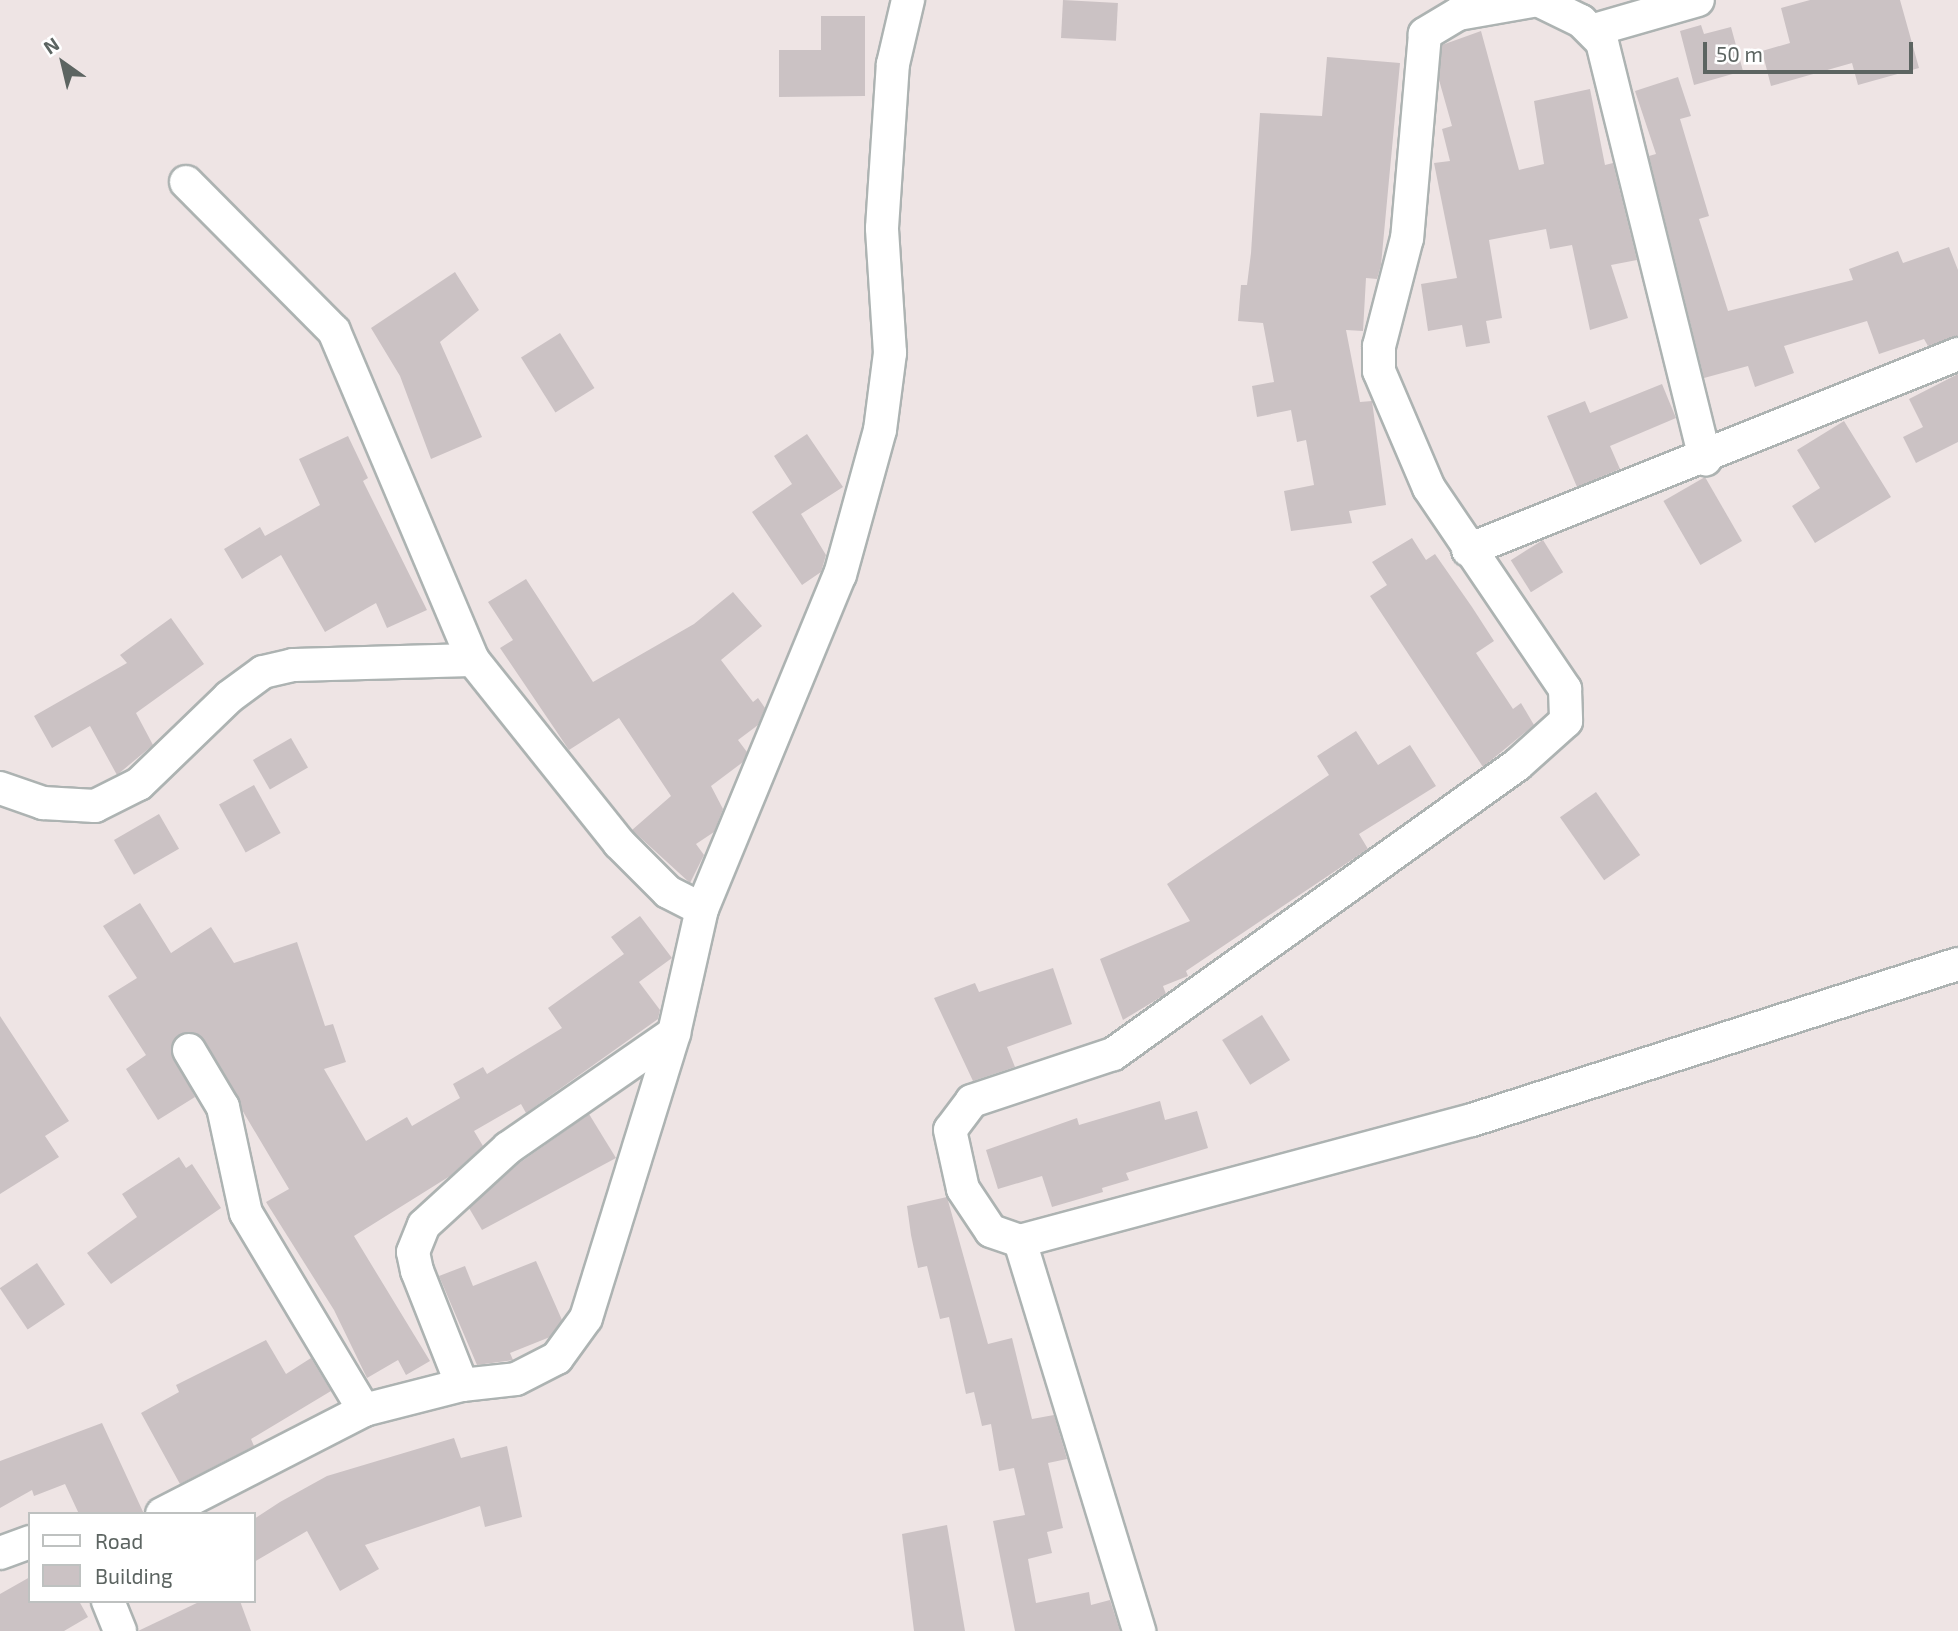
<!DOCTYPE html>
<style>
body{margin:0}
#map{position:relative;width:1958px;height:1631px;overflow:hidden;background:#eee4e4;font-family:"Exo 2",sans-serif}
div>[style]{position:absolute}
.building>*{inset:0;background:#cbc2c4;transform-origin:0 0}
.roads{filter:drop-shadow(2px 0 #adb3b2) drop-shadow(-2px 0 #adb3b2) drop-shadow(0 2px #adb3b2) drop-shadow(0 -2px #adb3b2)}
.minor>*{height:32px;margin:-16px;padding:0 16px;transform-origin:16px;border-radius:16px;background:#fff}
span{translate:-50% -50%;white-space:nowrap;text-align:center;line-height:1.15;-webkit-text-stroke:7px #fff;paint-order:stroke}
.legend{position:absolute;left:28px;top:1512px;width:228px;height:91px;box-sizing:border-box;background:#fff;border:2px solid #bec1c0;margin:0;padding:9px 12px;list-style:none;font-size:21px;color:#5c6461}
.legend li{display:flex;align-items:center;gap:14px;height:35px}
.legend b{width:35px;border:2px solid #bec1c0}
.north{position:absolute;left:28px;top:28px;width:70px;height:70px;-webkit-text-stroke:5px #fff;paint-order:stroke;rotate:326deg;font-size:19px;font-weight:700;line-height:28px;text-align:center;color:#5c6461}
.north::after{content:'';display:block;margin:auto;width:24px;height:32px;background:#5c6461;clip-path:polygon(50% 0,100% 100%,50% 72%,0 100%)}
.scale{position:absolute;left:1703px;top:42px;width:210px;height:32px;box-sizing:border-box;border:4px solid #5c6461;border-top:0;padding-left:9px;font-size:21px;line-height:24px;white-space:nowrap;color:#5c6461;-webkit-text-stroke:5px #fff;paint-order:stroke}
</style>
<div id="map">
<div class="building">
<div style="left:1063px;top:0;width:55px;height:38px;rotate:3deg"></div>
<div style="clip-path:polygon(1810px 0,1900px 0,1919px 68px,1858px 85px,1852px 63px,1771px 86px,1762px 51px,1790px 43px,1781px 8px)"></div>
<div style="clip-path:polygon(821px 16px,865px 16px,865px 96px,779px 97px,779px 50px,821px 50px)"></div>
<div style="clip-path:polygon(1701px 25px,1704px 34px,1731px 27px,1743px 71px,1694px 85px,1680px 31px)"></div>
<div style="clip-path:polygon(1481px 31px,1519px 170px,1544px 164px,1534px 101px,1590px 89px,1605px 165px,1613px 163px,1637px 260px,1611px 265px,1628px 318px,1590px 330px,1572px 245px,1550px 249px,1546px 229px,1489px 240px,1502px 318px,1486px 321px,1490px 343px,1466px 347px,1462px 325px,1428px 331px,1421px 284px,1457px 278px,1434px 163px,1450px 161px,1442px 129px,1452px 126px,1439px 80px,1442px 45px)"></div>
<div style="clip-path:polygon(1327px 57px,1400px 63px,1381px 265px,1377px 279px,1366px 278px,1363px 331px,1346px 330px,1360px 402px,1372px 401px,1386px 505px,1349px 511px,1352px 523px,1291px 531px,1284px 491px,1314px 485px,1306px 440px,1297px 442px,1291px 410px,1257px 417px,1252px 386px,1274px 382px,1263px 323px,1238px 321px,1241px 285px,1247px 285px,1251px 253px,1260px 113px,1322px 116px)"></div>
<div style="clip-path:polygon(1678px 77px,1691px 116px,1680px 119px,1709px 216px,1699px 219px,1728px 311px,1853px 280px,1849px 269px,1898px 251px,1903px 263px,1949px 247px,1958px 270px,1958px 336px,1928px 346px,1924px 339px,1879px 354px,1867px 321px,1784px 346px,1794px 373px,1755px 387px,1748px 366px,1704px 378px,1649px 156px,1656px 154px,1635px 91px)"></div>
<div style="clip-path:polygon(455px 272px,479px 310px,440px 342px,482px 437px,431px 459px,400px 376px,371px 328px)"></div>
<div style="left:560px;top:333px;width:65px;height:46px;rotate:58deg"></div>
<div style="clip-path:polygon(1958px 374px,1958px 442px,1916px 463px,1903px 437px,1923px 427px,1909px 399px)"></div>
<div style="clip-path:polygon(1662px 384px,1676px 418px,1610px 446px,1620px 469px,1577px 487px,1547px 416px,1585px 401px,1590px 413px)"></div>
<div style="clip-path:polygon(1844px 421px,1891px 497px,1815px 543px,1792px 506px,1820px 488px,1797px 450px)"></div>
<div style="clip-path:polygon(807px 434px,843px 487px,801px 514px,826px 555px,821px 572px,802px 585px,752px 512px,792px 484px,774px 456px)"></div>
<div style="clip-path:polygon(348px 436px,368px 478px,363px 481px,427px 610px,387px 628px,376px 603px,325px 632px,281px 555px,242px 579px,224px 549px,260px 527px,265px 536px,320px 505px,299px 459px)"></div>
<div style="left:1705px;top:477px;width:74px;height:48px;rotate:60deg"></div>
<div style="clip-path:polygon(1412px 538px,1426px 560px,1435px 554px,1472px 607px,1494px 641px,1476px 653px,1513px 709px,1521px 703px,1534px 725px,1483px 767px,1370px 596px,1387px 585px,1372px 562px)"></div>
<div style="left:1543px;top:540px;width:38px;height:38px;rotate:58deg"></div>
<div style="clip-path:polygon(526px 579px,593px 682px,694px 624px,733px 592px,762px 626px,721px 660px,753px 702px,758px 698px,765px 708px,758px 725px,738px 740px,747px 752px,743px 762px,711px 786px,723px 809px,714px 832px,696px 844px,704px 855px,690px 883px,632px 830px,671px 796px,619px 718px,569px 750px,500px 648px,513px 640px,488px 602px)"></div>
<div style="clip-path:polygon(171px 618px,204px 664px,136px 713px,153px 745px,117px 775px,90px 726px,52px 748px,34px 716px,127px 663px,120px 655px)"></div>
<div style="clip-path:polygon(1356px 731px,1378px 765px,1410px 745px,1436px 786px,1359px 834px,1368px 849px,1186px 971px,1188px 976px,1163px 986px,1166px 994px,1123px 1020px,1100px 959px,1190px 921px,1167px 884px,1329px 775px,1317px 756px)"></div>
<div style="left:291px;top:738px;width:34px;height:44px;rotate:60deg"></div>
<div style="left:254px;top:785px;width:55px;height:40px;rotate:61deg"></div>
<div style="left:1596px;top:792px;width:77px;height:44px;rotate:55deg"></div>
<div style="left:159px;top:814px;width:40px;height:52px;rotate:60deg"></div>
<div style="clip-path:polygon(140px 903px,171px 953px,211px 927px,234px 963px,297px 942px,325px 1026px,333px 1024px,346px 1062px,324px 1069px,366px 1141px,407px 1117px,412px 1126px,460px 1098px,453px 1084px,483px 1067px,487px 1074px,562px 1028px,548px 1008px,624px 954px,611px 937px,640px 916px,672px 958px,639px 982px,660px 1010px,658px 1019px,526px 1113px,521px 1104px,474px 1131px,483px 1146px,450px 1176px,354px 1236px,430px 1361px,406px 1375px,398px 1360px,367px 1378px,334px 1310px,266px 1202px,289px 1189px,197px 1034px,180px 1034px,171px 1050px,195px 1097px,158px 1120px,126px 1069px,146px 1055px,108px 996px,137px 978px,103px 926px)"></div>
<div style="clip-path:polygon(1053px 968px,1072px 1024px,1007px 1047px,1015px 1067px,973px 1081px,934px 998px,975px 983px,979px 992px)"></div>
<div style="left:1262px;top:1015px;width:53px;height:47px;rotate:58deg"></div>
<div style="clip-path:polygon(0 1016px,69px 1121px,45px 1136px,59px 1157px,0 1194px)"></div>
<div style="clip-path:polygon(1160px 1101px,1165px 1120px,1197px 1111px,1208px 1148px,1126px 1173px,1129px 1180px,1102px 1188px,1103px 1192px,1052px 1207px,1042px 1176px,998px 1189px,986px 1150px,1077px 1118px,1079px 1125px)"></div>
<div style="clip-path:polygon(589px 1114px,616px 1158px,482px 1230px,469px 1208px,518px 1164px)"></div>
<div style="clip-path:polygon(179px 1157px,186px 1168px,192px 1164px,221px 1208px,111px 1284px,87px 1253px,137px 1217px,122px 1194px)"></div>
<div style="clip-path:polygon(947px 1197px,988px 1344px,1012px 1338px,1032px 1419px,1054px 1415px,1067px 1459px,1048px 1463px,1063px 1528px,1047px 1532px,1052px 1553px,1028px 1559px,1036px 1603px,1089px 1592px,1091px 1605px,1110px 1600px,1120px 1631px,1015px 1631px,993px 1521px,1025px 1515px,1014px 1468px,999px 1471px,991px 1424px,982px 1426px,974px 1392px,966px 1394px,949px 1317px,940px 1319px,927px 1266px,918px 1268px,911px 1235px,907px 1206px)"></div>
<div style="clip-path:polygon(536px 1261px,562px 1320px,550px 1337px,510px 1353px,513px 1360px,477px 1365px,439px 1276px,465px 1266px,473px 1286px)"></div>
<div style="left:37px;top:1263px;width:50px;height:45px;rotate:56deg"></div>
<div style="clip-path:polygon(266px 1340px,286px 1374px,311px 1358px,331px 1391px,251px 1439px,254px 1446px,180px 1484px,141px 1413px,179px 1392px,176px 1385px)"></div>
<div style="clip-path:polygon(102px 1423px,144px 1514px,79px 1514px,65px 1484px,34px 1496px,32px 1490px,0 1508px,0 1461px)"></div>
<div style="clip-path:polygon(454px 1438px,461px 1458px,507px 1446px,522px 1517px,485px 1527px,480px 1506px,365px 1545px,379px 1569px,340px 1591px,307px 1531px,254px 1562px,254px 1519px,280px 1502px,327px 1476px)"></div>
<div style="clip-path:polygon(947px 1525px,965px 1631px,914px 1631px,902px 1534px)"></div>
<div style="clip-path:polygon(30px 1577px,30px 1601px,79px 1601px,88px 1617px,64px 1631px,0 1631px,0 1594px)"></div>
<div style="clip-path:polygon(201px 1601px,240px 1601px,251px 1631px,138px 1631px)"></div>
</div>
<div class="roads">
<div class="minor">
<div style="left:1538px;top:0;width:81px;rotate:170.1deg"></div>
<div style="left:1458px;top:14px;width:39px;rotate:149deg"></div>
<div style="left:1425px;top:34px;width:205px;rotate:95deg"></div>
<div style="left:1407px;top:238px;width:112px;rotate:104.5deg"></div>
<div style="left:1379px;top:346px;width:25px;rotate:90deg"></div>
<div style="left:1379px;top:371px;width:127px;rotate:66.9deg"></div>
<div style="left:1429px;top:488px;width:243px;rotate:55.9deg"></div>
<div style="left:1565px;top:689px;width:32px;rotate:88deg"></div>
<div style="left:1566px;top:721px;width:66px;rotate:138.1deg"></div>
<div style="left:1517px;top:765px;width:497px;rotate:144.4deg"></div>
<div style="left:1113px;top:1054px;width:149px;rotate:161.6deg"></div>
<div style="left:972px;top:1101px;width:36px;rotate:127deg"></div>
<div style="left:950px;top:1130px;width:60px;rotate:77.6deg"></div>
<div style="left:963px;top:1189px;width:50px;rotate:56.3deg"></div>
<div style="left:991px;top:1231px;width:31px;rotate:19deg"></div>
<div style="left:1020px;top:1241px;width:468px;rotate:-15deg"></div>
<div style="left:1472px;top:1120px;width:510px;rotate:-17.8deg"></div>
<div style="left:1538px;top:0;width:48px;rotate:26deg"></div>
<div style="left:1581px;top:21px;width:30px;rotate:45deg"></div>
<div style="left:1602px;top:42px;width:430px;rotate:76.1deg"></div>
<div style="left:1594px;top:30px;width:108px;rotate:-16.1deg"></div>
<div style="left:186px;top:182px;width:210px;rotate:45.2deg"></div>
<div style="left:334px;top:331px;width:357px;rotate:67.1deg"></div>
<div style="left:473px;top:660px;width:234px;rotate:51.4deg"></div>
<div style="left:619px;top:843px;width:69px;rotate:45deg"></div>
<div style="left:668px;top:892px;width:38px;rotate:27deg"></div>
<div style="left:1468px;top:550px;width:528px;rotate:-21.8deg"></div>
<div style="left:0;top:788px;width:46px;rotate:19.2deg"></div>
<div style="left:43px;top:803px;width:52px;rotate:3.3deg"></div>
<div style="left:95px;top:806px;width:49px;rotate:-26.6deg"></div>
<div style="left:139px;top:784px;width:125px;rotate:-44deg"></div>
<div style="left:229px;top:697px;width:42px;rotate:-36.3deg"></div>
<div style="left:263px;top:672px;width:31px;rotate:-13deg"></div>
<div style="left:293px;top:665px;width:180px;rotate:-1.6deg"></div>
<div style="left:189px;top:1050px;width:66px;rotate:59.2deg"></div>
<div style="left:223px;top:1107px;width:108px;rotate:77.8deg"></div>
<div style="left:246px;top:1213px;width:230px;rotate:59.1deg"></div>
<div style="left:1020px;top:1241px;width:408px;rotate:73deg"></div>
<div style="left:462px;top:1385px;width:123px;rotate:-111.5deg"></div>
<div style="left:417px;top:1271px;width:19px;rotate:-102deg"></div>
<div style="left:413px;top:1252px;width:29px;rotate:-68deg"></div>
<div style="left:424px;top:1225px;width:114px;rotate:-42.5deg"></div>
<div style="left:508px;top:1148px;width:202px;rotate:-34.7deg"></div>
<div style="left:162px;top:1514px;width:227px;rotate:-27.2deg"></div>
<div style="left:364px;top:1410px;width:101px;rotate:-14.3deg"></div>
<div style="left:462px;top:1385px;width:54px;rotate:-6.3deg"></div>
<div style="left:516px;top:1379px;width:46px;rotate:-27.1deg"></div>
<div style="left:557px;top:1358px;width:49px;rotate:-54.1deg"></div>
<div style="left:586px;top:1318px;width:298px;rotate:-72.8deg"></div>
<div style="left:674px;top:1033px;width:127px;rotate:-77.3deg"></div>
<div style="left:702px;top:909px;width:361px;rotate:-67.6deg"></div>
<div style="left:840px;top:575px;width:150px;rotate:-74.6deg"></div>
<div style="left:880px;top:430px;width:78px;rotate:-82.6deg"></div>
<div style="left:890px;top:353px;width:125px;rotate:-93.7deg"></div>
<div style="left:882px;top:228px;width:164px;rotate:-86.2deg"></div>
<div style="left:893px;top:64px;width:66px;rotate:-76.8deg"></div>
<div style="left:0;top:1553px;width:32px;rotate:-20deg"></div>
<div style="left:108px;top:1601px;width:32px;rotate:68deg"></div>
</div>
</div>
<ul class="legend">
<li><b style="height:9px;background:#fff"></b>Road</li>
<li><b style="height:19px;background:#cbc2c4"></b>Building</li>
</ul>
<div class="north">N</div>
<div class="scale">50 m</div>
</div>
